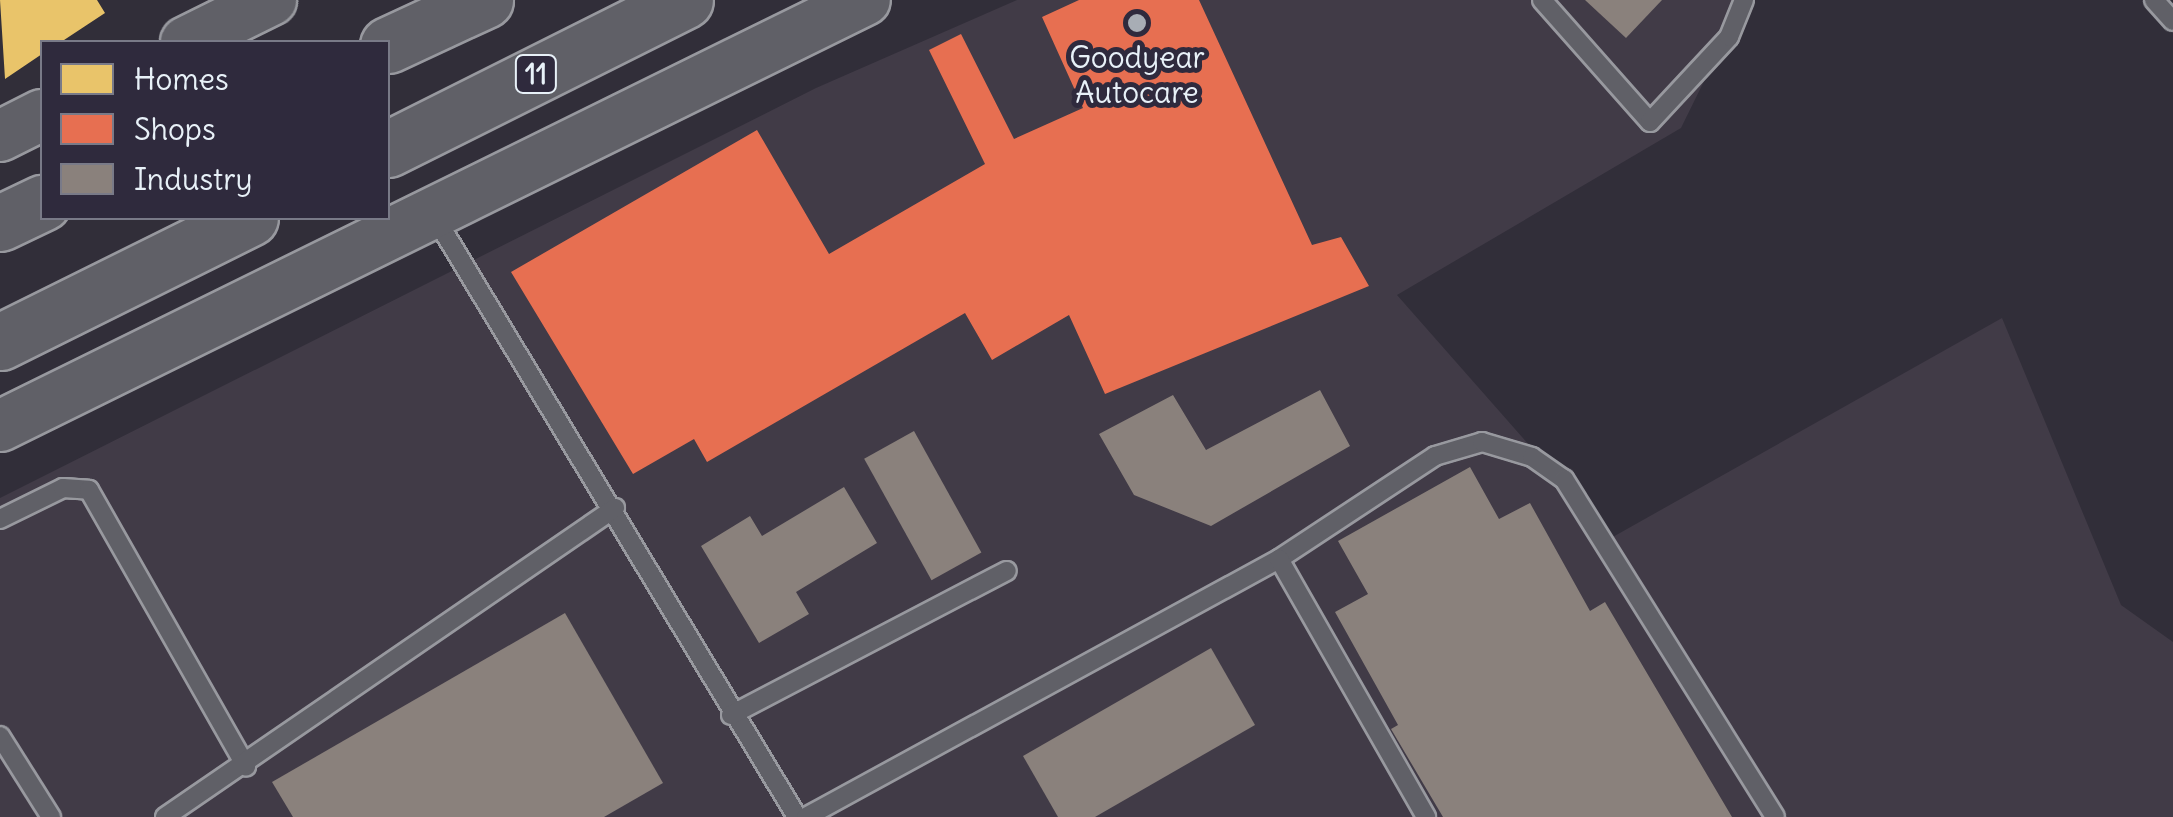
<!DOCTYPE html>
<style>
body{margin:0}
#map{position:relative;width:2173px;height:817px;overflow:hidden;background:#312e39;font-family:Delius,sans-serif}
div>[style]{position:absolute}
.built>*{inset:0;background:#413b47}
.homes>*{inset:0;background:#e9c46a}
.shops>*{inset:0;background:#e76f51}
.industry>*{inset:0;background:#8a817c;transform-origin:0 0}
.roads{filter:drop-shadow(2px 0 #98999f) drop-shadow(-2px 0 #98999f) drop-shadow(0 2px #98999f) drop-shadow(0 -2px #98999f)}
.service>*{height:18px;margin:-9px;padding:0 9px;transform-origin:9px;border-radius:9px;background:#606067}
.secondary>*{height:50px;margin:-25px;padding:0 25px;transform-origin:25px;border-radius:25px;background:#606067}
.trunk>*{height:55px;margin:-27.5px;padding:0 27.5px;transform-origin:27.5px;border-radius:27.5px;background:#606067}
.dots>*{width:28px;height:28px;translate:-50% -50%;box-sizing:border-box;border:5px solid #2f2a3d;border-radius:50%}
span{translate:-50% -50%;white-space:nowrap;text-align:center;line-height:1.15;-webkit-text-stroke:10px #2f2a3d;paint-order:stroke}
.shield-label span{padding:2px 8px;background:#2f2a3d;border:2px solid;border-radius:8px;-webkit-text-stroke-width:0}
.shield-label{font-size:28px;color:#e8f1f8;font-weight:700}
.poi-label{font-size:30px;color:#e8f1f8}
.legend{position:absolute;left:40px;top:40px;width:350px;height:180px;box-sizing:border-box;background:#2f2a3d;border:2px solid #797a88;margin:0;padding:12px 18px;list-style:none;font-size:30px;color:#e8f1f8}
.legend li{display:flex;align-items:center;gap:20px;height:50px}
.legend b{width:50px;border:2px solid #797a88}
</style>
<div id="map">
<div class="built">
<div style="clip-path:polygon(1017px 0,1744px 0,1681px 128px,1397px 295px,1611px 538px,2002px 318px,2121px 605px,2173px 642px,2173px 817px,0 817px,0 498px,816px 88px)"></div>
</div>
<div class="homes">
<div style="clip-path:polygon(0 0,97px 0,105px 13px,61px 42px,42px 42px,42px 54px,5px 79px)"></div>
</div>
<div class="shops">
<div style="clip-path:polygon(1079px 0,1199px 0,1312px 245px,1341px 237px,1369px 286px,1105px 394px,1069px 315px,992px 360px,965px 313px,707px 462px,694px 439px,633px 474px,511px 272px,757px 130px,829px 254px,985px 164px,929px 50px,961px 34px,1014px 139px,1083px 108px,1042px 17px)"></div>
</div>
<div class="industry">
<div style="clip-path:polygon(1585px 0,1662px 0,1626px 38px)"></div>
<div style="clip-path:polygon(1320px 390px,1350px 446px,1211px 526px,1134px 495px,1099px 434px,1173px 395px,1206px 450px)"></div>
<div style="left:914px;top:431px;width:139px;height:57px;rotate:61deg"></div>
<div style="clip-path:polygon(1470px 467px,1499px 519px,1530px 503px,1590px 611px,1605px 602px,1732px 817px,1443px 817px,1391px 729px,1398px 725px,1335px 612px,1368px 594px,1338px 541px)"></div>
<div style="clip-path:polygon(844px 487px,877px 543px,796px 592px,809px 614px,759px 643px,701px 546px,750px 516px,762px 536px)"></div>
<div style="clip-path:polygon(565px 613px,663px 783px,604px 817px,293px 817px,272px 782px)"></div>
<div style="clip-path:polygon(1211px 648px,1255px 725px,1095px 817px,1058px 817px,1023px 756px)"></div>
</div>
<div class="roads">
<div class="service">
<div style="left:1542px;top:0;width:163px;rotate:48.5deg"></div>
<div style="left:1650px;top:122px;width:116px;rotate:-47.1deg"></div>
<div style="left:1729px;top:37px;width:40px;rotate:-68deg"></div>
<div style="left:2154px;top:0;width:28px;rotate:48deg"></div>
<div style="left:433px;top:214px;width:704px;rotate:58.88deg"></div>
<div style="left:0;top:519px;width:70px;rotate:-26.2deg"></div>
<div style="left:63px;top:488px;width:26px;rotate:4deg"></div>
<div style="left:89px;top:490px;width:318px;rotate:60.4deg"></div>
<div style="left:1279px;top:559px;width:187px;rotate:-33.4deg"></div>
<div style="left:1435px;top:456px;width:49px;rotate:-16.6deg"></div>
<div style="left:1482px;top:442px;width:52px;rotate:16.7deg"></div>
<div style="left:1532px;top:457px;width:39px;rotate:35deg"></div>
<div style="left:1564px;top:479px;width:398px;rotate:58deg"></div>
<div style="left:731px;top:715px;width:311px;rotate:-27.6deg"></div>
<div style="left:0;top:736px;width:96px;rotate:57.8deg"></div>
<div style="left:165px;top:817px;width:546px;rotate:-34.48deg"></div>
<div style="left:806px;top:817px;width:539px;rotate:-28.61deg"></div>
<div style="left:1279px;top:559px;width:297px;rotate:60.3deg"></div>
</div>
<div class="secondary">
<div style="left:186px;top:42px;width:95px;rotate:-26.3deg"></div>
<div style="left:0;top:136px;width:47px;rotate:-26.6deg"></div>
<div style="left:0;top:426px;width:964px;rotate:-26.22deg"></div>
</div>
<div class="trunk">
<div style="left:388px;top:45px;width:107px;rotate:-24.9deg"></div>
<div style="left:388px;top:149px;width:332px;rotate:-26.6deg"></div>
<div style="left:0;top:223px;width:47px;rotate:-25.5deg"></div>
<div style="left:0;top:342px;width:279px;rotate:-26.4deg"></div>
</div>
</div>
<div class="dots">
<div style="left:1137px;top:23px;background:#a8adb5"></div>
</div>
<div class="shield-label">
<span style="left:536px;top:74px">11</span>
</div>
<div class="poi-label">
<span style="left:1137px;top:74px">Goodyear<br>Autocare</span>
</div>
<ul class="legend">
<li><b style="height:28px;background:#e9c46a"></b>Homes</li>
<li><b style="height:28px;background:#e76f51"></b>Shops</li>
<li><b style="height:28px;background:#8a817c"></b>Industry</li>
</ul>
</div>
